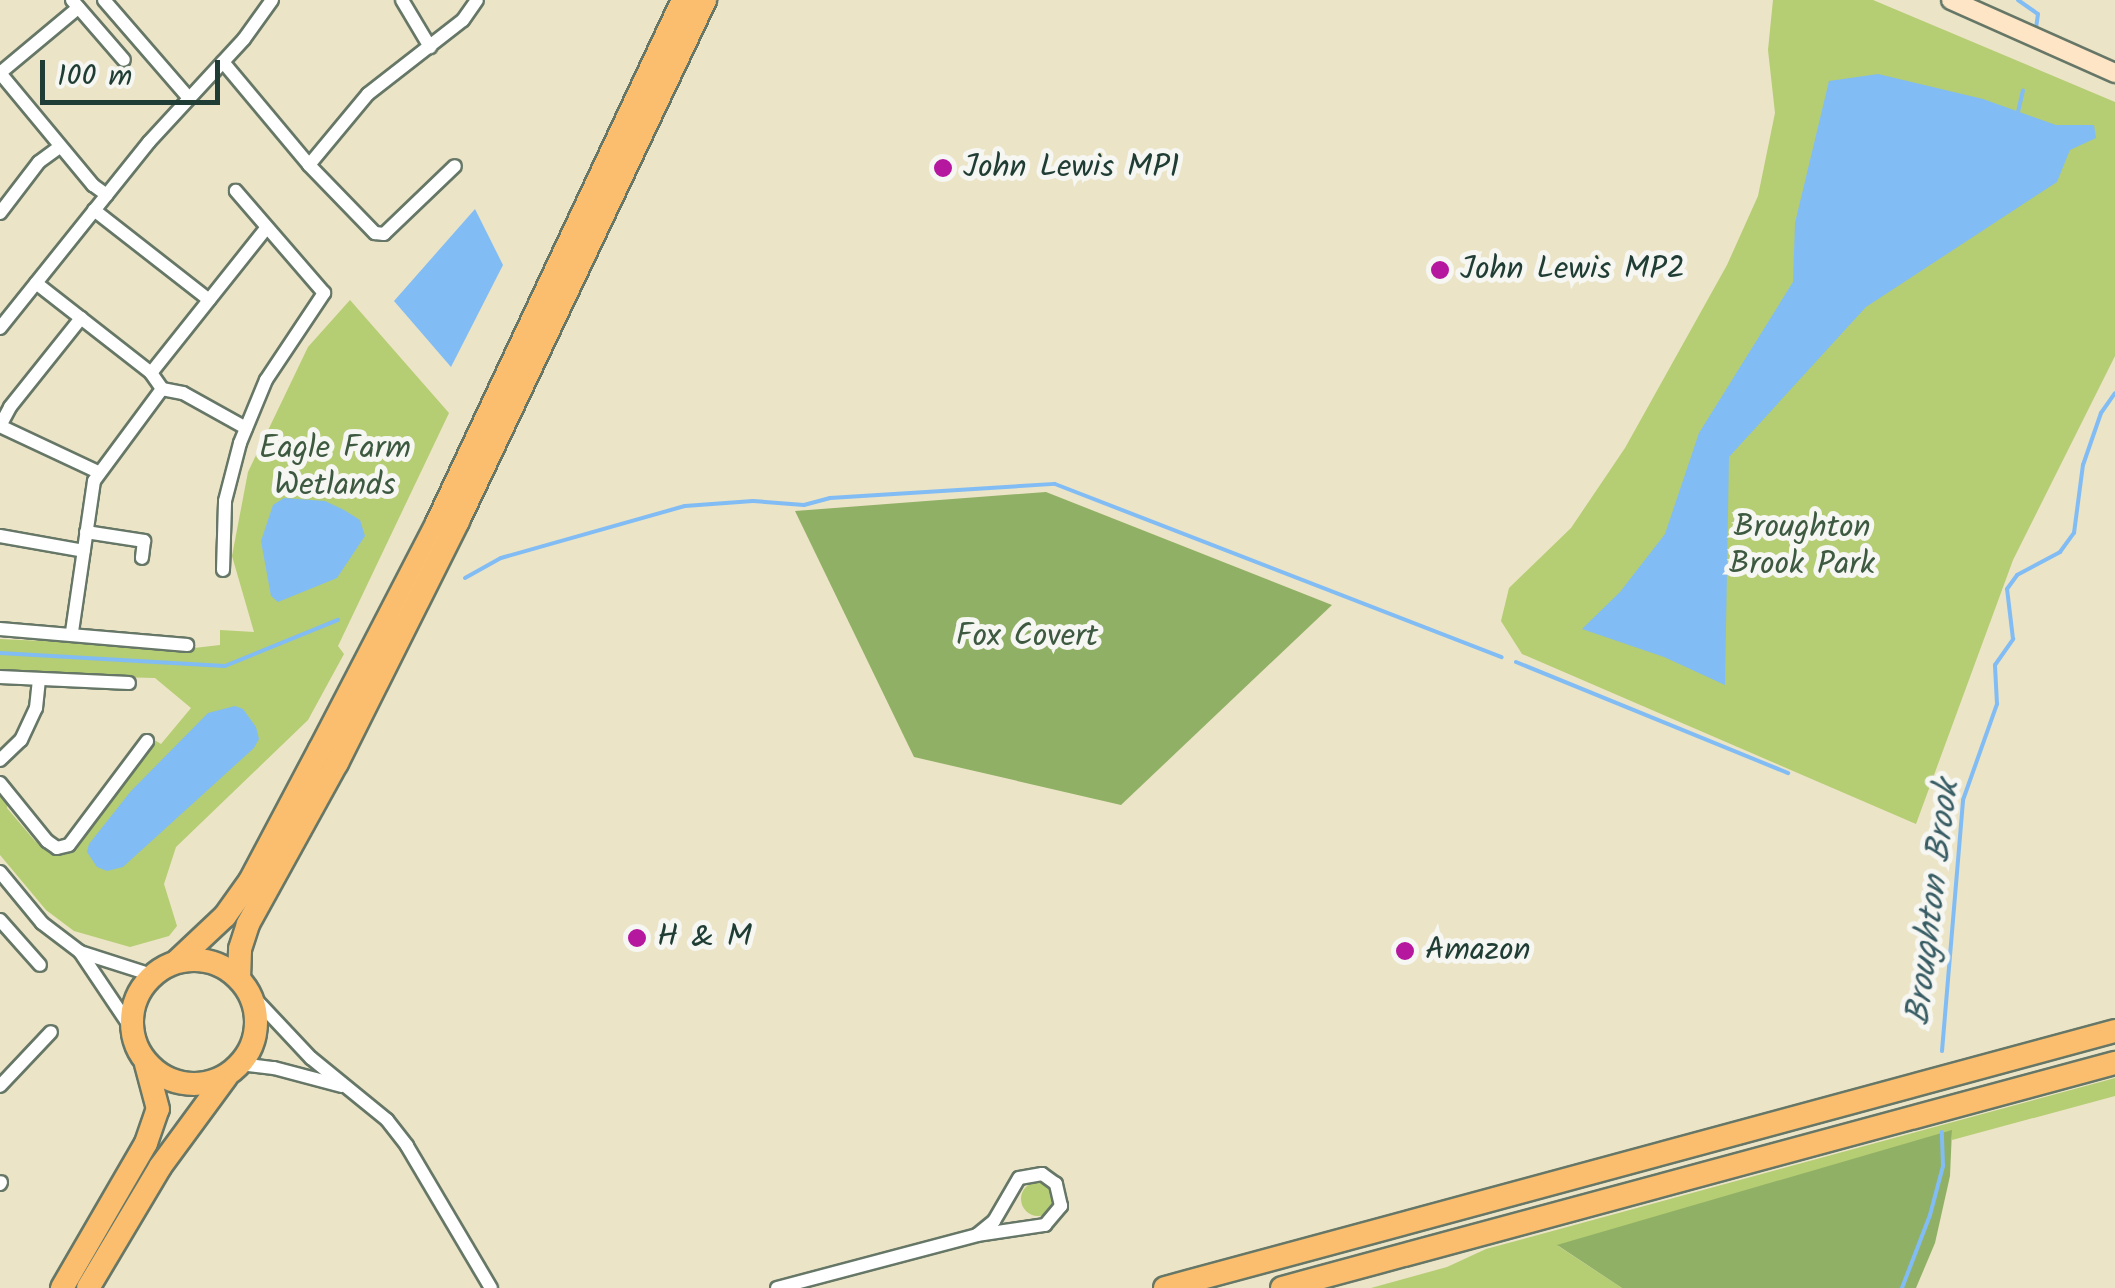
<!DOCTYPE html>
<style>
body{margin:0}
#map{position:relative;width:2115px;height:1288px;overflow:hidden;background:#ebe4c6;font-family:Kalam,sans-serif}
div>[style]{position:absolute}
.green>*{inset:0;background:#b5cd73}
.round{border-radius:50%}
.forest>*{inset:0;background:#90b065}
.water>*{inset:0;background:#82bcf4}
.stream>*{height:4px;margin:-2px;padding:0 2px;transform-origin:2px;border-radius:2px;background:#82bcf4}
.roads{filter:drop-shadow(2px 0 #667767) drop-shadow(-2px 0 #667767) drop-shadow(0 2px #667767) drop-shadow(0 -2px #667767)}
.street>*{height:12px;margin:-6px;padding:0 6px;transform-origin:6px;border-radius:6px;background:#fff}
.secondary>*{height:18px;margin:-9px;padding:0 9px;transform-origin:9px;border-radius:9px;background:#fde5c5}
.highway>*{height:22px;margin:-11px;padding:0 11px;transform-origin:11px;border-radius:11px;background:#fbbe6e}
.highway>.ring{margin:-11px;padding:0;box-sizing:content-box;background:none;border:22px solid #fbbe6e;border-radius:50%}
.dots>*{width:28px;height:28px;translate:-50% -50%;box-sizing:border-box;border:5px solid #f6f6f2;border-radius:50%}
span{translate:-50% -50%;white-space:nowrap;text-align:center;line-height:1.15;-webkit-text-stroke:10px #f6f6f2;paint-order:stroke}
.poi-label{font-size:32px;color:#1f3d34}
.left{translate:0 -50%;text-align:left}
.park-label{font-size:32px;color:#3d5a41}
.water-label{font-size:35px;color:#385d64;font-style:italic}
.scale{position:absolute;left:40px;top:60px;width:180px;height:45px;box-sizing:border-box;border:5px solid #1f3d34;border-top:0;padding-left:12px;font-size:30px;line-height:35px;white-space:nowrap;color:#1f3d34;-webkit-text-stroke:8px #f6f6f2;paint-order:stroke}
</style>
<div id="map">
<div class="green">
<div style="clip-path:polygon(1773px 0,1873px 0,2115px 102px,2115px 356px,2013px 560px,1916px 824px,1522px 654px,1501px 621px,1509px 588px,1571px 528px,1625px 448px,1727px 265px,1758px 196px,1775px 113px,1768px 50px)"></div>
<div style="clip-path:polygon(350px 300px,449px 413px,338px 646px,344px 654px,308px 720px,176px 847px,164px 884px,177px 926px,169px 936px,130px 947px,74px 931px,46px 910px,0 855px,0 790px,8px 801px,7px 808px,35px 841px,56px 855px,146px 735px,161px 744px,191px 708px,155px 678px,0 674px,0 639px,194px 648px,220px 645px,220px 630px,254px 632px,232px 556px,248px 472px,308px 347px)"></div>
<div style="clip-path:polygon(2115px 1078px,2115px 1096px,1952px 1140px,1952px 1131px,1558px 1246px,1622px 1288px,1371px 1288px,1447px 1267px,1486px 1249px)"></div>
<div class="round" style="left:1021px;top:1182px;width:34px;height:34px"></div>
</div>
<div class="forest">
<div style="clip-path:polygon(1046px 492px,1332px 605px,1121px 805px,914px 757px,795px 511px)"></div>
<div style="clip-path:polygon(1952px 1130px,1950px 1176px,1935px 1243px,1916px 1288px,1622px 1288px,1557px 1245px)"></div>
</div>
<div class="water">
<div style="clip-path:polygon(1878px 74px,1983px 99px,2056px 125px,2094px 125px,2096px 138px,2070px 150px,2057px 182px,1866px 307px,1729px 457px,1725px 685px,1664px 657px,1582px 629px,1620px 592px,1665px 534px,1699px 433px,1793px 282px,1795px 223px,1829px 81px)"></div>
<div style="clip-path:polygon(475px 209px,503px 265px,451px 367px,394px 301px)"></div>
<div style="clip-path:polygon(284px 498px,325px 501px,344px 510px,360px 520px,365px 536px,337px 578px,278px 602px,271px 596px,261px 541px,273px 505px)"></div>
<div style="clip-path:polygon(235px 706px,243px 709px,256px 727px,259px 739px,254px 748px,123px 867px,107px 871px,97px 867px,87px 852px,89px 844px,131px 791px,208px 713px)"></div>
</div>
<div class="stream">
<div style="left:2018px;top:0;width:24px;rotate:35deg"></div>
<div style="left:2038px;top:14px;width:15px;rotate:98deg"></div>
<div style="left:2018px;top:112px;width:22px;rotate:-77deg"></div>
<div style="left:465px;top:578px;width:41px;rotate:-29.1deg"></div>
<div style="left:501px;top:558px;width:191px;rotate:-15.8deg"></div>
<div style="left:685px;top:506px;width:68px;rotate:-4.2deg"></div>
<div style="left:753px;top:501px;width:51px;rotate:4.5deg"></div>
<div style="left:804px;top:505px;width:27px;rotate:-15deg"></div>
<div style="left:830px;top:498px;width:225px;rotate:-3.6deg"></div>
<div style="left:1055px;top:484px;width:479px;rotate:21.2deg"></div>
<div style="left:0;top:653px;width:225px;rotate:3.3deg"></div>
<div style="left:225px;top:666px;width:122px;rotate:-22.2deg"></div>
<div style="left:1516px;top:662px;width:294px;rotate:22.2deg"></div>
<div style="left:1942px;top:1051px;width:252px;rotate:-85.2deg"></div>
<div style="left:1963px;top:800px;width:102px;rotate:-70.5deg"></div>
<div style="left:1997px;top:704px;width:39px;rotate:-93deg"></div>
<div style="left:1995px;top:665px;width:32px;rotate:-55deg"></div>
<div style="left:2013px;top:639px;width:50px;rotate:-96.8deg"></div>
<div style="left:2007px;top:589px;width:17px;rotate:-54deg"></div>
<div style="left:2017px;top:575px;width:49px;rotate:-28.1deg"></div>
<div style="left:2060px;top:552px;width:24px;rotate:-54deg"></div>
<div style="left:2074px;top:533px;width:69px;rotate:-82.5deg"></div>
<div style="left:2083px;top:465px;width:55px;rotate:-70.9deg"></div>
<div style="left:2101px;top:413px;width:24px;rotate:-55deg"></div>
<div style="left:1902px;top:1288px;width:78px;rotate:-69deg"></div>
<div style="left:1930px;top:1215px;width:51px;rotate:-75.1deg"></div>
<div style="left:1943px;top:1166px;width:34px;rotate:-92deg"></div>
</div>
<div class="roads">
<div class="street">
<div style="left:72px;top:0;width:79px;rotate:49.1deg"></div>
<div style="left:104px;top:0;width:128px;rotate:49.1deg"></div>
<div style="left:402px;top:0;width:55px;rotate:59.2deg"></div>
<div style="left:223px;top:62px;width:134px;rotate:50.1deg"></div>
<div style="left:309px;top:165px;width:95px;rotate:45.9deg"></div>
<div style="left:375px;top:233px;width:9px;rotate:6deg"></div>
<div style="left:384px;top:234px;width:98px;rotate:-43.8deg"></div>
<div style="left:0;top:73px;width:146px;rotate:50.3deg"></div>
<div style="left:93px;top:185px;width:17px;rotate:36deg"></div>
<div style="left:0;top:73px;width:102px;rotate:-39.8deg"></div>
<div style="left:309px;top:165px;width:92px;rotate:-50.3deg"></div>
<div style="left:368px;top:94px;width:120px;rotate:-37.9deg"></div>
<div style="left:463px;top:20px;width:24px;rotate:-55deg"></div>
<div style="left:94px;top:210px;width:146px;rotate:38deg"></div>
<div style="left:0;top:213px;width:64px;rotate:-52.6deg"></div>
<div style="left:39px;top:162px;width:26px;rotate:-36deg"></div>
<div style="left:36px;top:283px;width:146px;rotate:38deg"></div>
<div style="left:151px;top:373px;width:19px;rotate:55deg"></div>
<div style="left:162px;top:389px;width:114px;rotate:126.5deg"></div>
<div style="left:94px;top:481px;width:153px;rotate:98.3deg"></div>
<div style="left:0;top:328px;width:238px;rotate:-51.3deg"></div>
<div style="left:149px;top:142px;width:140px;rotate:-47.3deg"></div>
<div style="left:244px;top:39px;width:48px;rotate:-54.3deg"></div>
<div style="left:151px;top:373px;width:186px;rotate:-51.5deg"></div>
<div style="left:162px;top:389px;width:21px;rotate:11deg"></div>
<div style="left:183px;top:393px;width:72px;rotate:29.1deg"></div>
<div style="left:0;top:426px;width:21px;rotate:-62deg"></div>
<div style="left:10px;top:407px;width:114px;rotate:-51.4deg"></div>
<div style="left:0;top:426px;width:108px;rotate:25.1deg"></div>
<div style="left:86px;top:532px;width:59px;rotate:8.8deg"></div>
<div style="left:144px;top:541px;width:17px;rotate:97deg"></div>
<div style="left:0;top:536px;width:85px;rotate:10.1deg"></div>
<div style="left:223px;top:570px;width:69px;rotate:-88.3deg"></div>
<div style="left:225px;top:501px;width:60px;rotate:-75.5deg"></div>
<div style="left:240px;top:443px;width:68px;rotate:-67.6deg"></div>
<div style="left:266px;top:380px;width:105px;rotate:-56.3deg"></div>
<div style="left:324px;top:293px;width:135px;rotate:-130.8deg"></div>
<div style="left:0;top:629px;width:188px;rotate:4.9deg"></div>
<div style="left:0;top:677px;width:129px;rotate:2.7deg"></div>
<div style="left:0;top:760px;width:29px;rotate:-44deg"></div>
<div style="left:21px;top:740px;width:35px;rotate:-65deg"></div>
<div style="left:36px;top:708px;width:29px;rotate:-84deg"></div>
<div style="left:0;top:783px;width:75px;rotate:51deg"></div>
<div style="left:47px;top:841px;width:12px;rotate:35deg"></div>
<div style="left:57px;top:848px;width:12px;rotate:-14deg"></div>
<div style="left:69px;top:845px;width:130px;rotate:-53.1deg"></div>
<div style="left:0;top:872px;width:66px;rotate:50.5deg"></div>
<div style="left:42px;top:923px;width:48px;rotate:37.3deg"></div>
<div style="left:80px;top:952px;width:92px;rotate:56.1deg"></div>
<div style="left:0;top:920px;width:60px;rotate:48.4deg"></div>
<div style="left:80px;top:952px;width:76px;rotate:17.7deg"></div>
<div style="left:248px;top:991px;width:92px;rotate:46.8deg"></div>
<div style="left:311px;top:1058px;width:98px;rotate:39.2deg"></div>
<div style="left:387px;top:1120px;width:33px;rotate:52deg"></div>
<div style="left:407px;top:1146px;width:165px;rotate:59.4deg"></div>
<div style="left:240px;top:1064px;width:34px;rotate:7deg"></div>
<div style="left:274px;top:1068px;width:70px;rotate:14.8deg"></div>
<div style="left:0;top:1086px;width:74px;rotate:-46.6deg"></div>
<div style="left:0;top:1184px;width:2px;rotate:-63deg"></div>
<div style="left:777px;top:1288px;width:207px;rotate:-14.8deg"></div>
<div style="left:977px;top:1235px;width:69px;rotate:-8.4deg"></div>
<div style="left:1045px;top:1225px;width:25px;rotate:-50deg"></div>
<div style="left:1061px;top:1206px;width:23px;rotate:-103deg"></div>
<div style="left:1056px;top:1184px;width:17px;rotate:-144deg"></div>
<div style="left:1042px;top:1174px;width:23px;rotate:170deg"></div>
<div style="left:1019px;top:1178px;width:50px;rotate:120.2deg"></div>
<div style="left:994px;top:1221px;width:22px;rotate:141deg"></div>
</div>
<div class="secondary">
<div style="left:1951px;top:0;width:180px;rotate:24deg"></div>
</div>
<div class="highway">
<div class="ring" style="left:132px;top:960px;width:102px;height:102px"></div>
<div style="left:176px;top:962px;width:67px;rotate:-43.2deg"></div>
<div style="left:225px;top:916px;width:43px;rotate:-54.5deg"></div>
<div style="left:250px;top:881px;width:149px;rotate:-62.1deg"></div>
<div style="left:320px;top:749px;width:254px;rotate:-62.6deg"></div>
<div style="left:437px;top:523px;width:578px;rotate:-64.81deg"></div>
<div style="left:239px;top:979px;width:30px;rotate:-88deg"></div>
<div style="left:240px;top:949px;width:26px;rotate:-72deg"></div>
<div style="left:248px;top:924px;width:184px;rotate:-61.1deg"></div>
<div style="left:337px;top:763px;width:271px;rotate:-63.4deg"></div>
<div style="left:458px;top:521px;width:577px;rotate:-64.63deg"></div>
<div style="left:62px;top:1288px;width:168px;rotate:-59.9deg"></div>
<div style="left:146px;top:1143px;width:36px;rotate:-71deg"></div>
<div style="left:158px;top:1109px;width:47px;rotate:-104.9deg"></div>
<div style="left:88px;top:1288px;width:141px;rotate:-59.2deg"></div>
<div style="left:160px;top:1167px;width:112px;rotate:-53.7deg"></div>
<div style="left:1165px;top:1288px;width:984px;rotate:-15.14deg"></div>
<div style="left:1282px;top:1288px;width:863px;rotate:-15.12deg"></div>
</div>
</div>
<div class="dots">
<div style="left:943px;top:168px;background:#b5179e"></div>
<div style="left:1440px;top:270px;background:#b5179e"></div>
<div style="left:637px;top:938px;background:#b5179e"></div>
<div style="left:1405px;top:951px;background:#b5179e"></div>
</div>
<div class="poi-label">
<span class="left" style="left:963px;top:168px">John Lewis MP1</span>
<span class="left" style="left:1460px;top:270px">John Lewis MP2</span>
<span class="left" style="left:657px;top:938px">H &amp; M</span>
<span class="left" style="left:1425px;top:951px">Amazon</span>
</div>
<div class="park-label">
<span style="left:335px;top:468px">Eagle Farm<br>Wetlands</span>
<span style="left:1802px;top:547px">Broughton<br>Brook Park</span>
<span style="left:1027px;top:637px">Fox Covert</span>
</div>
<div class="water-label">
<span style="left:1934px;top:903px;rotate:-83deg">Broughton Brook</span>
</div>
<div class="scale">100 m</div>
</div>
